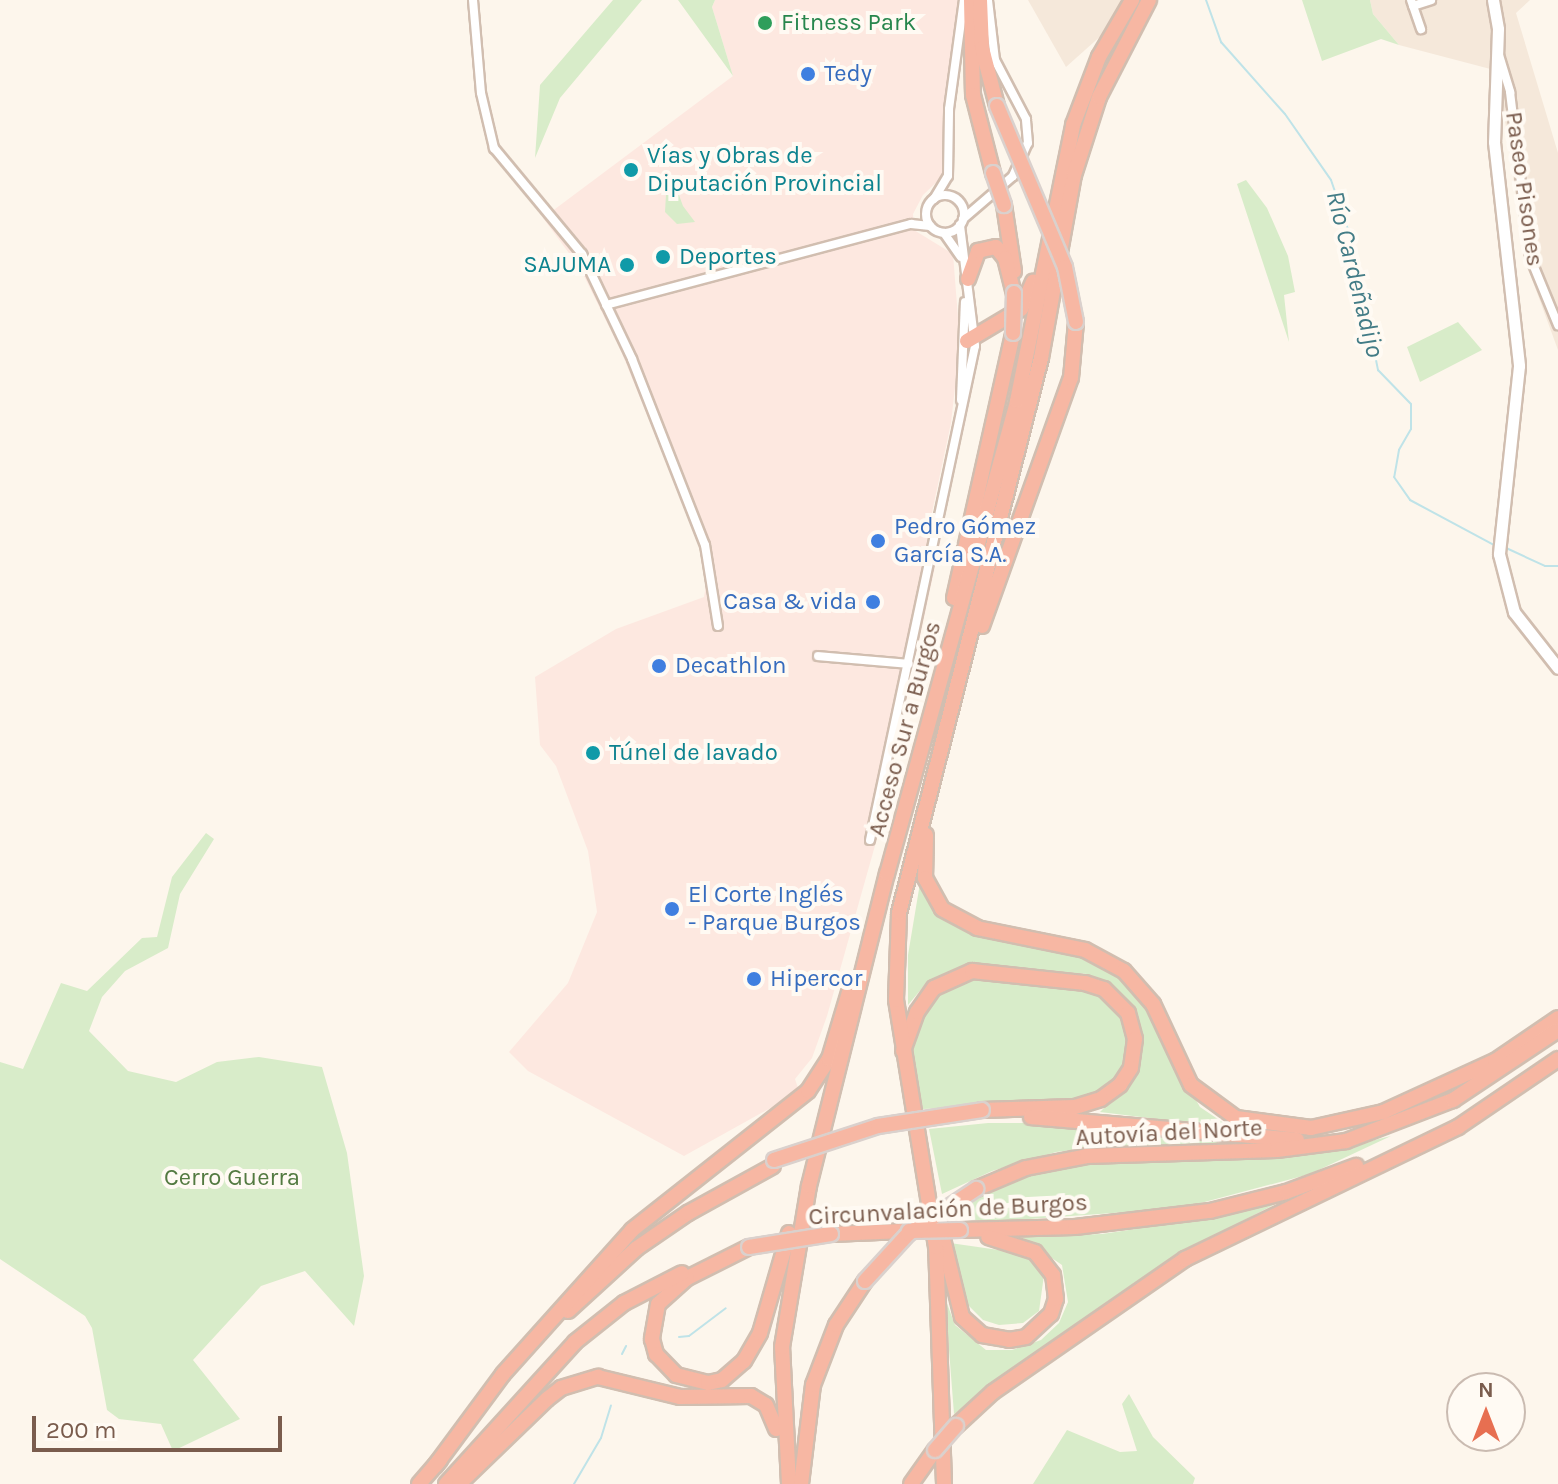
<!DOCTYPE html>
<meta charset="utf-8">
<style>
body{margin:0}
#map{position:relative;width:1558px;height:1484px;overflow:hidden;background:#fdf6ec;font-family:Karla,sans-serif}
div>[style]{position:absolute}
.residential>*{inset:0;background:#f5e8da}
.commercial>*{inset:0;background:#fde8e0}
.green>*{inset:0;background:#d8ecc9}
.stream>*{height:2px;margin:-1px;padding:0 1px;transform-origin:1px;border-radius:1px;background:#bfe3e8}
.roads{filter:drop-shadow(2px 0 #d1beb0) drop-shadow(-2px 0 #d1beb0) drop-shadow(0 2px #d1beb0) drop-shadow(0 -2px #d1beb0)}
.street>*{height:8px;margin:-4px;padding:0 4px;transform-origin:4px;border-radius:4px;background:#fff}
.street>.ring{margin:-4px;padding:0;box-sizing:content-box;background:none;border:8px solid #fff;border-radius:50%}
.secondary>*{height:11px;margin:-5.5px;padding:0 5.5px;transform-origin:5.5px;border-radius:5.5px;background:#fff}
.highway>*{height:14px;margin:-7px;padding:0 7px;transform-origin:7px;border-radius:7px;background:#f7b7a3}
.bridges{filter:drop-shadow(2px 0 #dad1cd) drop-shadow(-2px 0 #dad1cd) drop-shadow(0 2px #dad1cd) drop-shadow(0 -2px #dad1cd)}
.highway-bridge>*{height:14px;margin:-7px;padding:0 7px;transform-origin:7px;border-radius:7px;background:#f7b7a3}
.dots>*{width:22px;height:22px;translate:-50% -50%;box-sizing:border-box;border:4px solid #fffaf3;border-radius:50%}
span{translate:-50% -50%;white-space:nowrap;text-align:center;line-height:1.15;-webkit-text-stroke:8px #fffaf3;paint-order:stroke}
.leisure-label{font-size:24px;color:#27864d}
.left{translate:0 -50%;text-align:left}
.shop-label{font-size:24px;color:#366cbe}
.right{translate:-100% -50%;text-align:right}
.culture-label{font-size:24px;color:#0d838f}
.street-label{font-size:24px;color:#7a5c4d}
.park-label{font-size:24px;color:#537a41}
.water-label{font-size:26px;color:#437c86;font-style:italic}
.north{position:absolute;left:1446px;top:1372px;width:80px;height:80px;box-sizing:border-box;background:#fffaf3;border:2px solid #cabbb1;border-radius:50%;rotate:0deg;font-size:22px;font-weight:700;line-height:32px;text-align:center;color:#7a5c4d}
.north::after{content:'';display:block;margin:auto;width:28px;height:36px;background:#e76f51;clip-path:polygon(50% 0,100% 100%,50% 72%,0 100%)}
.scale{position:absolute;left:32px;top:1416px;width:250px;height:36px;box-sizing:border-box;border:4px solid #7a5c4d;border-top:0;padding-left:10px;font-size:24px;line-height:28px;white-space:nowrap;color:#7a5c4d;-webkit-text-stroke:6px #fffaf3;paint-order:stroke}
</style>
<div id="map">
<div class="residential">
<div style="clip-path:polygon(1028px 0,1141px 0,1066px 67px)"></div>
<div style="clip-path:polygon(1370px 0,1530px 0,1516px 13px,1558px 153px,1558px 350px,1525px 260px,1498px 71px,1399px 45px,1373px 14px)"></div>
</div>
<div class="commercial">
<div style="clip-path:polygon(715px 0,959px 0,945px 99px,943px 176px,923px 195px,913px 214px,914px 230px,953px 254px,960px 343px,951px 423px,931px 517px,945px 520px,876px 842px,827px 1016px,812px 1058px,795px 1079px,798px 1088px,792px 1096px,684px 1156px,528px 1071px,509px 1052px,568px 983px,597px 912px,588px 851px,556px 766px,540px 745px,535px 677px,616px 629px,704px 597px,706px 585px,698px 540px,621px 351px,580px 268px,543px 218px,733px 76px,712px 7px)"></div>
</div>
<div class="green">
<div style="clip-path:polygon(613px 0,642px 0,560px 98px,535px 158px,540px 85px)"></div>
<div style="clip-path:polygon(678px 0,715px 0,712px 7px,733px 76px)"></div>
<div style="clip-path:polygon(1302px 0,1370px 0,1373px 14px,1399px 45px,1381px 39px,1322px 61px)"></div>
<div style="clip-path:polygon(1246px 180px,1267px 208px,1288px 256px,1295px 292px,1284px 295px,1289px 342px,1237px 184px)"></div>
<div style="clip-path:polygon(676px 187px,683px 206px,695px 222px,677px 224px,665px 212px,666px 194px)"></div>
<div style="clip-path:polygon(1458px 322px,1482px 350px,1420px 382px,1407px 347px)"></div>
<div style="clip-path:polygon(206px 833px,214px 839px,180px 894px,168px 948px,125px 971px,102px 997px,89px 1031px,128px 1071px,176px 1082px,217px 1062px,259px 1057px,322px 1067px,347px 1153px,364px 1276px,354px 1326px,305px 1271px,261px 1286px,193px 1360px,240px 1419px,173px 1451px,161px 1424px,119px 1419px,107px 1410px,92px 1328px,85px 1316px,0 1259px,0 1062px,23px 1069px,61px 983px,87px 991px,142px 938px,157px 937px,172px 877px)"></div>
<div style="clip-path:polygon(920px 883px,931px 905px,949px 920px,1070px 950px,1127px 977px,1200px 1107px,1231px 1128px,1100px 1112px,1134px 1078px,1142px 1044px,1130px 1006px,1114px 987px,1087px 974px,968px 964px,928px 981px,908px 1005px,908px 955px)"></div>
<div style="clip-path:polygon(977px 978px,1057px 984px,1103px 997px,1119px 1012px,1126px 1031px,1128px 1055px,1114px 1083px,1090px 1098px,1054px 1103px,923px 1109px,911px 1044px,926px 1008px,943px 991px)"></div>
<div style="clip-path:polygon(988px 1123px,1076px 1123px,1218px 1142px,1218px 1147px,1105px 1146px,1056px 1152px,992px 1171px,942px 1194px,929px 1129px)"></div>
<div style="clip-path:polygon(1391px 1136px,1310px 1174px,1182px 1208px,1004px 1221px,949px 1219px,946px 1212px,1026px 1177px,1079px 1165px,1346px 1147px)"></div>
<div style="clip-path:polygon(1289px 1197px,1190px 1248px,954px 1414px,945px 1298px,955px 1325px,986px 1350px,1012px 1350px,1041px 1340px,1059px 1323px,1068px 1302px,1062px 1265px,1021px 1237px,1102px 1234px,1229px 1215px)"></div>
<div style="clip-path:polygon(950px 1243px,1027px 1254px,1044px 1275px,1039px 1311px,1023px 1323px,999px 1325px,983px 1320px,963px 1300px)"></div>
<div style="clip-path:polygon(1129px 1394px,1153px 1437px,1195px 1478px,1193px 1484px,1033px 1484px,1067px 1430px,1120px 1452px,1137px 1451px,1122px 1404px)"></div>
</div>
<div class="stream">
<div style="left:1206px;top:0;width:45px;rotate:70.3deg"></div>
<div style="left:1221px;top:42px;width:96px;rotate:48.4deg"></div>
<div style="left:1285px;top:114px;width:80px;rotate:55.1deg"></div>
<div style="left:1331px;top:180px;width:65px;rotate:71deg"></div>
<div style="left:1352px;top:241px;width:132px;rotate:78.6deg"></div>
<div style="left:1378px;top:370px;width:47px;rotate:45.9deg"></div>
<div style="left:1411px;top:404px;width:25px;rotate:90deg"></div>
<div style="left:1411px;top:429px;width:24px;rotate:120deg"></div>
<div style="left:1399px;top:450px;width:27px;rotate:100deg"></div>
<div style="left:1394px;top:477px;width:28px;rotate:55deg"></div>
<div style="left:1410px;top:500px;width:95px;rotate:28.2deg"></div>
<div style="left:1504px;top:547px;width:45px;rotate:24.9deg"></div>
<div style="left:1545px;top:566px;width:13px"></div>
<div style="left:679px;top:1337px;width:10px;rotate:-6deg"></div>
<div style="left:689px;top:1336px;width:46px;rotate:-37.1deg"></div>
<div style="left:622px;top:1354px;width:9px;rotate:-63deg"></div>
<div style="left:574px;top:1484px;width:53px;rotate:-59.6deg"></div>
<div style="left:601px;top:1438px;width:34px;rotate:-73deg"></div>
</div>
<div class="roads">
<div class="street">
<div style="left:473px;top:0;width:93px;rotate:85.1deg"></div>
<div style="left:481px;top:93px;width:57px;rotate:76.7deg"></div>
<div style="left:494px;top:148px;width:138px;rotate:50.3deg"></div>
<div style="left:582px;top:254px;width:116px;rotate:64.5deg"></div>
<div style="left:632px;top:359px;width:200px;rotate:68.6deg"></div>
<div style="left:705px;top:545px;width:82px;rotate:80.9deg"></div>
<div style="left:1411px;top:0;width:31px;rotate:71deg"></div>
<div style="left:1413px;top:6px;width:19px;rotate:-18deg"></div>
<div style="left:1499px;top:55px;width:39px;rotate:73deg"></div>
<div style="left:1510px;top:92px;width:166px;rotate:83.1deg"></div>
<div style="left:1530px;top:257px;width:74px;rotate:67.6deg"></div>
<div class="ring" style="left:926px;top:195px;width:30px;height:30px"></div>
<div style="left:934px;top:199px;width:27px;rotate:-59deg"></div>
<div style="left:948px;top:176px;width:67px;rotate:-89.1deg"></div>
<div style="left:949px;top:109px;width:110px;rotate:-82.2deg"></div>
<div style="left:963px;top:219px;width:66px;rotate:-40.7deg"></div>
<div style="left:1013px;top:176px;width:36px;rotate:-66deg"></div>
<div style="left:1028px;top:143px;width:24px;rotate:-95deg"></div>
<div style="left:1026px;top:119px;width:67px;rotate:-117.7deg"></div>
<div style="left:995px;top:60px;width:60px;rotate:-96.7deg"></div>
<div style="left:944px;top:233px;width:29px;rotate:55deg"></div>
<div style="left:606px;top:305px;width:316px;rotate:-14.9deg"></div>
<div style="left:911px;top:224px;width:19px;rotate:6deg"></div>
<div style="left:961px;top:400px;width:98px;rotate:-87.7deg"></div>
<div style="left:818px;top:656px;width:91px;rotate:5deg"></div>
<div style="left:870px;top:840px;width:505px;rotate:-78deg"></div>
<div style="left:975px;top:346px;width:122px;rotate:-97.1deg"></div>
</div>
<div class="secondary">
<div style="left:1493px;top:0;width:29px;rotate:80deg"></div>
<div style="left:1498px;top:29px;width:113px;rotate:92deg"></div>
<div style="left:1494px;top:142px;width:225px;rotate:83.6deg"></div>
<div style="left:1519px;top:366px;width:189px;rotate:96.1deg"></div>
<div style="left:1499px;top:554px;width:60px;rotate:75.5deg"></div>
<div style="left:1514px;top:612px;width:71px;rotate:51.8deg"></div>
</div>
<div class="highway">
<div style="left:971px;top:0;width:95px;rotate:88.8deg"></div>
<div style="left:973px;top:95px;width:81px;rotate:75.6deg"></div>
<div style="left:980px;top:0;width:48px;rotate:87.6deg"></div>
<div style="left:982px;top:48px;width:60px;rotate:75.5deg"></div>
<div style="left:1004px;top:205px;width:67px;rotate:81.4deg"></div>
<div style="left:968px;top:279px;width:30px;rotate:-70deg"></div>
<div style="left:978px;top:251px;width:18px;rotate:-13deg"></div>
<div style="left:996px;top:247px;width:14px;rotate:51deg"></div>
<div style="left:1005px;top:258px;width:36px;rotate:76deg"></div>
<div style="left:967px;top:341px;width:63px;rotate:-30.7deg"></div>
<div style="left:1021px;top:309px;width:30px;rotate:-66deg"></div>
<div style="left:954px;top:598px;width:271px;rotate:-77.4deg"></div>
<div style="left:982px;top:626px;width:263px;rotate:-70.3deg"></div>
<div style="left:1071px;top:378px;width:56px;rotate:-84.9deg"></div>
<div style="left:926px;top:835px;width:43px;rotate:91.3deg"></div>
<div style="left:925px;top:878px;width:35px;rotate:61deg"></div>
<div style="left:942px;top:909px;width:40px;rotate:28deg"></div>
<div style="left:977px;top:928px;width:110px;rotate:11.5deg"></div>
<div style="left:1085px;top:950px;width:44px;rotate:28.3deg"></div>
<div style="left:1124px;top:971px;width:44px;rotate:48.7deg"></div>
<div style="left:1153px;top:1004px;width:89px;rotate:64.9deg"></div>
<div style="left:1191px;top:1085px;width:56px;rotate:36.3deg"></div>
<div style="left:1236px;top:1118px;width:76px;rotate:7.6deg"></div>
<div style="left:1311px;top:1128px;width:74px;rotate:-12.5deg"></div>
<div style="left:1383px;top:1112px;width:123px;rotate:-24.5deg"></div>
<div style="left:1495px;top:1061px;width:76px;rotate:-34.3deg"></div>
<div style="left:903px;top:1051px;width:41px;rotate:-70.3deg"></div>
<div style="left:917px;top:1012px;width:29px;rotate:-55deg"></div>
<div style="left:934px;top:988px;width:42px;rotate:-24.1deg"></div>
<div style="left:972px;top:971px;width:114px;rotate:6.1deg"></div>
<div style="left:1085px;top:983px;width:20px;rotate:18deg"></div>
<div style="left:1104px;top:989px;width:34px;rotate:45deg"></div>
<div style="left:1128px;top:1013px;width:27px;rotate:75deg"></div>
<div style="left:1135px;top:1039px;width:29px;rotate:98deg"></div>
<div style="left:1131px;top:1068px;width:20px;rotate:123deg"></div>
<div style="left:1120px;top:1085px;width:24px;rotate:144deg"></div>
<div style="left:1101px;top:1099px;width:28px;rotate:163deg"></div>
<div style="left:1074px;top:1107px;width:92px;rotate:178.1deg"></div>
<div style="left:1031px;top:1117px;width:267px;rotate:4.9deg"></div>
<div style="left:976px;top:1189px;width:54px;rotate:-22.8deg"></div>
<div style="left:1026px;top:1168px;width:62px;rotate:-11.1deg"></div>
<div style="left:1087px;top:1156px;width:190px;rotate:-1.8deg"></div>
<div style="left:1277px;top:1150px;width:70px;rotate:-7.4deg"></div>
<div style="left:1346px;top:1141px;width:115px;rotate:-21deg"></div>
<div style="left:1453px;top:1100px;width:126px;rotate:-33.7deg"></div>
<div style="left:960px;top:1230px;width:115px;rotate:-1.5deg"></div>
<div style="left:1075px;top:1227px;width:136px;rotate:-6.8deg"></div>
<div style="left:1210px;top:1211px;width:78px;rotate:-14deg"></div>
<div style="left:1286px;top:1192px;width:75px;rotate:-20.4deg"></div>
<div style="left:831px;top:1234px;width:73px;rotate:-2.4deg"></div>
<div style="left:943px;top:1239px;width:80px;rotate:76.3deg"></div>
<div style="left:962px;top:1317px;width:27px;rotate:42deg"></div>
<div style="left:982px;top:1335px;width:27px;rotate:10deg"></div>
<div style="left:1009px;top:1340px;width:17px;rotate:-10deg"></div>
<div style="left:1026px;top:1337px;width:34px;rotate:-43deg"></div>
<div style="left:1051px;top:1314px;width:16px;rotate:-72deg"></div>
<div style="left:1056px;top:1299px;width:24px;rotate:-97deg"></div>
<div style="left:1053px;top:1275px;width:29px;rotate:-128deg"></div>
<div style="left:1035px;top:1252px;width:49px;rotate:-162.3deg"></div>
<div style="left:749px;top:1247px;width:69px;rotate:153.4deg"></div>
<div style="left:687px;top:1278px;width:39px;rotate:138deg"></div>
<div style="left:658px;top:1304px;width:36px;rotate:100deg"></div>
<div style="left:652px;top:1339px;width:16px;rotate:75deg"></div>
<div style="left:656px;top:1354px;width:29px;rotate:46deg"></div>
<div style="left:676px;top:1375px;width:33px;rotate:14deg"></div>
<div style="left:708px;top:1383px;width:14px;rotate:-12deg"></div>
<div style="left:722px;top:1380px;width:29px;rotate:-41deg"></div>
<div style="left:744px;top:1361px;width:32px;rotate:-60deg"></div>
<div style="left:760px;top:1333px;width:104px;rotate:-73.8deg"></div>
<div style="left:568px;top:1311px;width:93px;rotate:-42.4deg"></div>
<div style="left:637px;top:1248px;width:62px;rotate:-34.5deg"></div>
<div style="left:688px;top:1213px;width:97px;rotate:-28.9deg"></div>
<div style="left:956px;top:1426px;width:50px;rotate:-42.6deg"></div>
<div style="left:993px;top:1392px;width:234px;rotate:-34.7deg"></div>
<div style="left:1185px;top:1259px;width:303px;rotate:-25.8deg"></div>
<div style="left:1458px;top:1127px;width:121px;rotate:-34.2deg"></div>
<div style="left:435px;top:1466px;width:114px;rotate:-53.5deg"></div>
<div style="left:503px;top:1374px;width:193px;rotate:-48.1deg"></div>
<div style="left:632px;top:1230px;width:224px;rotate:-38.3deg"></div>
<div style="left:808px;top:1091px;width:38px;rotate:-57deg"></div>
<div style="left:829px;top:1059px;width:73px;rotate:-73.3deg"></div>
<div style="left:419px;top:1484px;width:32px;rotate:-49deg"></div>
<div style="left:446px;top:1484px;width:192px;rotate:-47.7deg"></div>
<div style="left:575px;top:1342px;width:63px;rotate:-38.5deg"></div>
<div style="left:624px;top:1303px;width:65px;rotate:-27.3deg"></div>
<div style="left:459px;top:1484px;width:122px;rotate:-44deg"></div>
<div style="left:547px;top:1399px;width:18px;rotate:-38deg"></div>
<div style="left:561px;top:1388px;width:39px;rotate:-17deg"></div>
<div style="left:598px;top:1377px;width:84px;rotate:13.7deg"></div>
<div style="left:680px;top:1397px;width:71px;rotate:-0.8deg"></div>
<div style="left:751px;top:1396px;width:17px;rotate:31deg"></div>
<div style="left:766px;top:1405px;width:26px;rotate:67deg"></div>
<div style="left:789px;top:1484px;width:137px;rotate:-92.9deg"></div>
<div style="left:782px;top:1347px;width:163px;rotate:-80.5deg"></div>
<div style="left:809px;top:1186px;width:322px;rotate:-76deg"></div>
<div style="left:887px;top:874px;width:491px;rotate:-74.6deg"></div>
<div style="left:1017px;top:401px;width:282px;rotate:-78.5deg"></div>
<div style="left:1073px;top:125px;width:73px;rotate:-69.1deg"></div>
<div style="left:1099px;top:57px;width:66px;rotate:-59.9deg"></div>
<div style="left:801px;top:1484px;width:100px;rotate:-83.1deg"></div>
<div style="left:813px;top:1385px;width:64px;rotate:-69deg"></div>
<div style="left:836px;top:1325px;width:53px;rotate:-56.6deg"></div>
<div style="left:911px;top:1484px;width:42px;rotate:-54.8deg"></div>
<div style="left:944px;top:1484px;width:237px;rotate:-91.9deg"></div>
<div style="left:936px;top:1247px;width:250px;rotate:-99.2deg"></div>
<div style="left:896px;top:1000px;width:87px;rotate:-88deg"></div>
<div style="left:899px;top:913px;width:573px;rotate:-75.65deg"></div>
<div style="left:1041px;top:358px;width:186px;rotate:-79.8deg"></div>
<div style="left:1074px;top:175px;width:82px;rotate:-72.2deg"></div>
<div style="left:1099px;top:97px;width:109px;rotate:-62.7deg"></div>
</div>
</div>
<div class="bridges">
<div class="highway-bridge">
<div style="left:997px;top:106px;width:175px;rotate:67.1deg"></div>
<div style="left:1065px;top:267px;width:56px;rotate:78.7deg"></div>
<div style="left:993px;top:173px;width:34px;rotate:71deg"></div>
<div style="left:1013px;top:333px;width:40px;rotate:-88.6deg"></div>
<div style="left:774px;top:1160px;width:109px;rotate:-18.1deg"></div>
<div style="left:878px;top:1126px;width:105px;rotate:-8.7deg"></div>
<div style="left:909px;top:1231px;width:51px;rotate:-1.1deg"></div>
<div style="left:749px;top:1247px;width:83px;rotate:-9deg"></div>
<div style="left:865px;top:1281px;width:64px;rotate:-47.5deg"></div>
<div style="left:908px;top:1234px;width:82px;rotate:-33.5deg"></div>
<div style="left:935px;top:1450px;width:32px;rotate:-49deg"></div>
</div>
</div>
<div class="dots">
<div style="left:765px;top:23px;background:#2e9e5b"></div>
<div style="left:808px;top:74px;background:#3f7fe0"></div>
<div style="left:631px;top:170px;background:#0f9aa8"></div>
<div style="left:663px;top:257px;background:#0f9aa8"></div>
<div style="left:627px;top:265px;background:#0f9aa8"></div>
<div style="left:878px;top:541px;background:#3f7fe0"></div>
<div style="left:873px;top:602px;background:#3f7fe0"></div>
<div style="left:659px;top:666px;background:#3f7fe0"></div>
<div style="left:593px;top:753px;background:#0f9aa8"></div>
<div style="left:672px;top:909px;background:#3f7fe0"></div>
<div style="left:754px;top:979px;background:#3f7fe0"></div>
</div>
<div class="leisure-label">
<span class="left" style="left:781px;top:23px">Fitness Park</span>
</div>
<div class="shop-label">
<span class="left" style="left:824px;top:74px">Tedy</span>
<span class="left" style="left:894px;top:541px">Pedro Gómez<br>García S.A.</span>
<span class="right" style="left:857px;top:602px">Casa &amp; vida</span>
<span class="left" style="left:675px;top:666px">Decathlon</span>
<span class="left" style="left:688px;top:909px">El Corte Inglés<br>- Parque Burgos</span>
<span class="left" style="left:770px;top:979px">Hipercor</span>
</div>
<div class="culture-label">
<span class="left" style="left:647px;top:170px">Vías y Obras de<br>Diputación Provincial</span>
<span class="left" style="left:679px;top:257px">Deportes</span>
<span class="right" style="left:611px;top:265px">SAJUMA</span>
<span class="left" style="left:609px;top:753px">Túnel de lavado</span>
</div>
<div class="street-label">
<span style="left:1524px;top:189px;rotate:82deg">Paseo Pisones</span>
<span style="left:905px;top:729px;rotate:-75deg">Acceso Sur a Burgos</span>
<span style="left:1169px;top:1133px;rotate:-3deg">Autovía del Norte</span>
<span style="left:948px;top:1210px;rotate:-3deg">Circunvalación de Burgos</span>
</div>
<div class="park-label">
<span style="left:232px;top:1178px">Cerro Guerra</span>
</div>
<div class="water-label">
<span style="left:1355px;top:274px;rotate:76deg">Río Cardeñadijo</span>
</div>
<div class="north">N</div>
<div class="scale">200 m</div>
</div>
